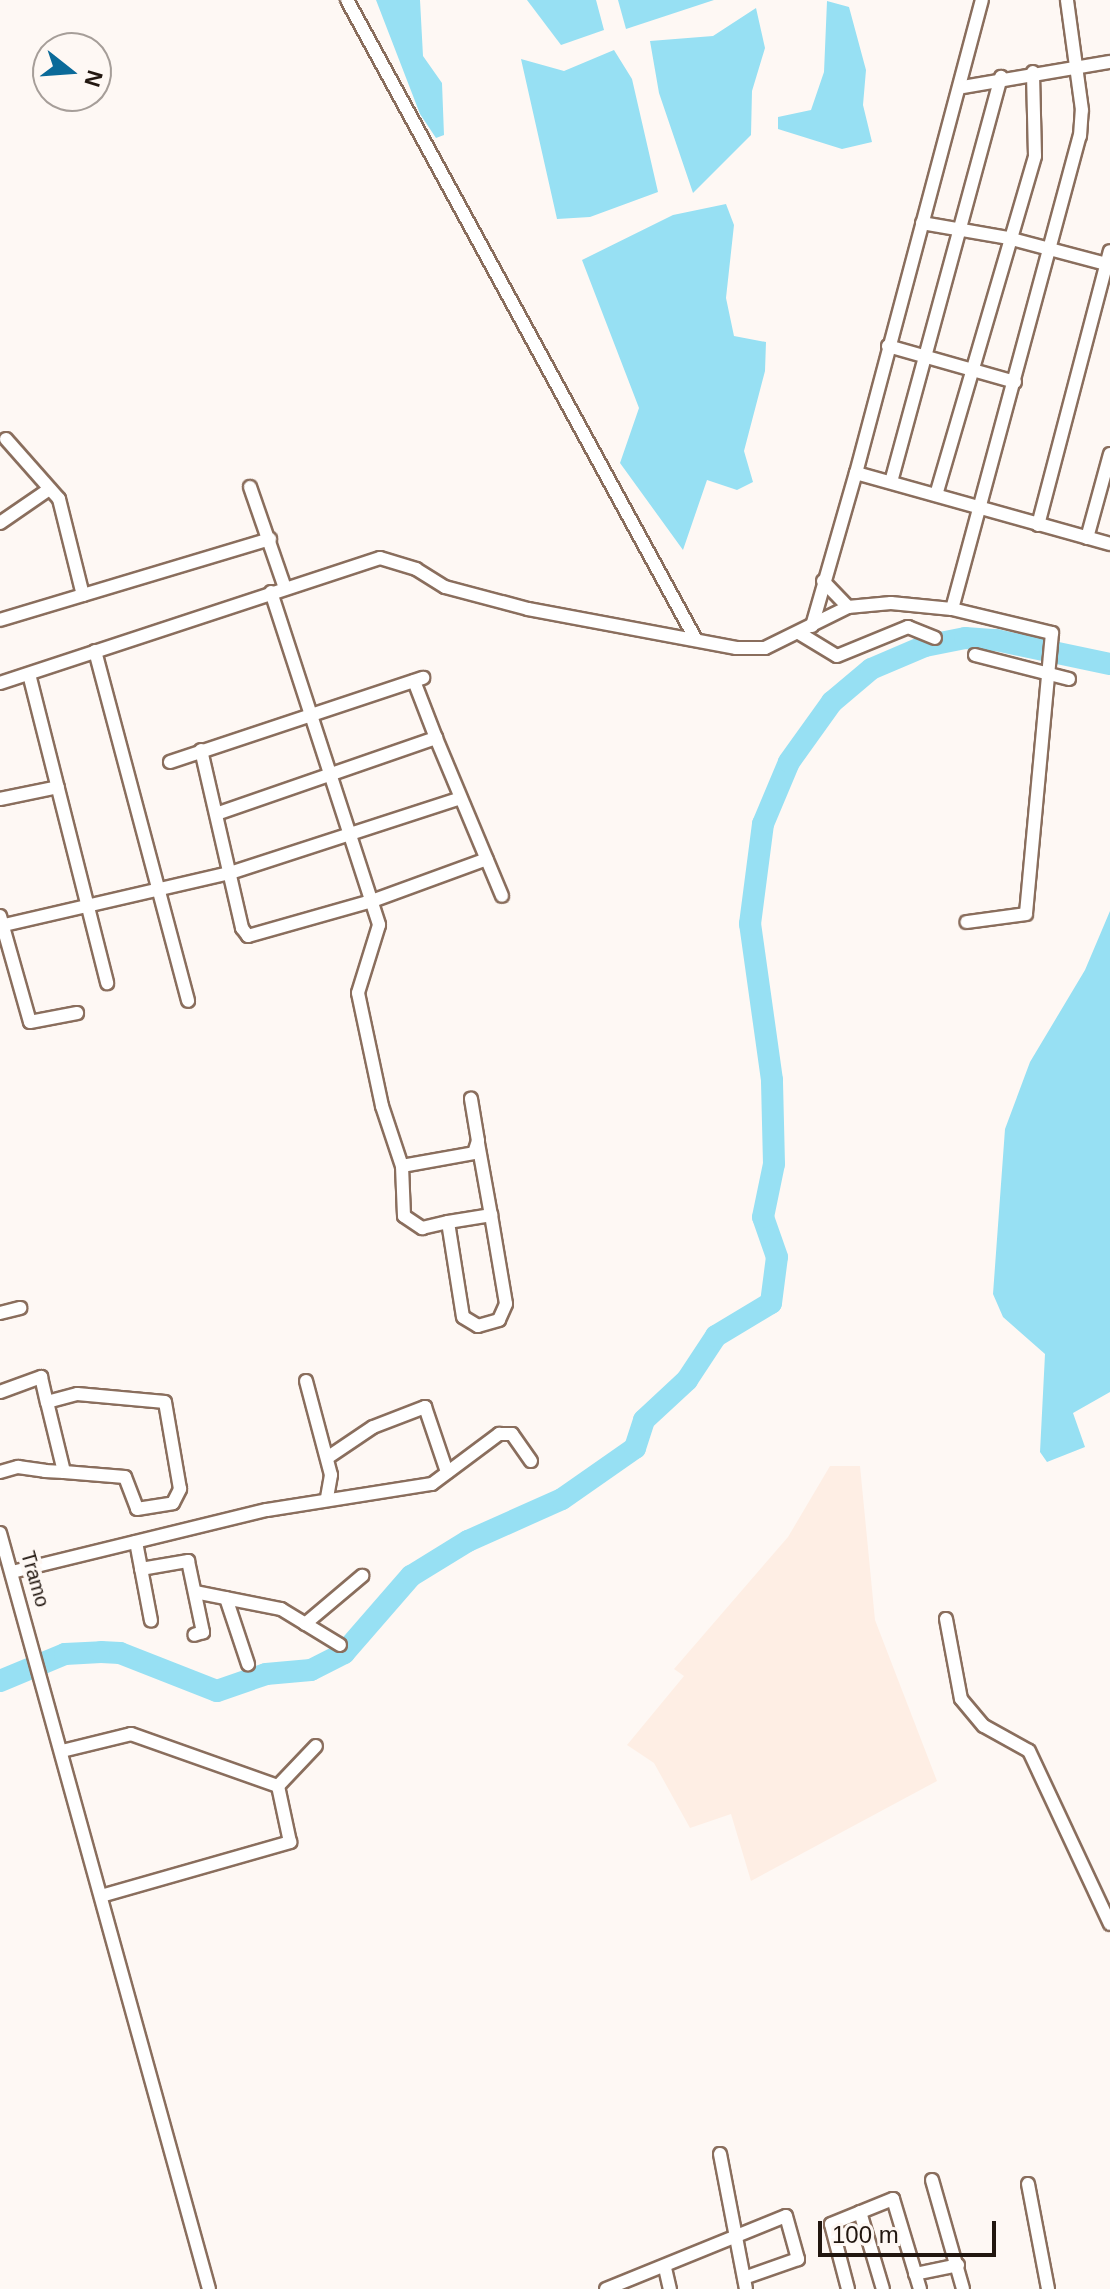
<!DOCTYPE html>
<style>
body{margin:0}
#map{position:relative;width:1110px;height:2289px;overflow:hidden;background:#fef8f4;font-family:Arial,sans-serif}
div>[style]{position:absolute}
.built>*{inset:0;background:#feeee4}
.water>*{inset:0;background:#97e0f3}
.river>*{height:22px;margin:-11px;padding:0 11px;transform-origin:11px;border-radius:11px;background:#97e0f3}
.roads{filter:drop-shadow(2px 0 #8a6e5d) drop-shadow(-2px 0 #8a6e5d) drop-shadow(0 2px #8a6e5d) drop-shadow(0 -2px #8a6e5d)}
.minor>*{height:12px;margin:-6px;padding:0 6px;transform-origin:6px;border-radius:6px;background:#fff}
span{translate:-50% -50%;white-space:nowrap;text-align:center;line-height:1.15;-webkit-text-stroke:8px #fef8f4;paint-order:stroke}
.street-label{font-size:20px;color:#221710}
.north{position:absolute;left:32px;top:32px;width:80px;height:80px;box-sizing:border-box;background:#fef8f4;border:2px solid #a69e99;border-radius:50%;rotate:107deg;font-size:22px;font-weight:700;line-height:32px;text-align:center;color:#221710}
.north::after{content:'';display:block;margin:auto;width:28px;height:36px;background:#0b6a99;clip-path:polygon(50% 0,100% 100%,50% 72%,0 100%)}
.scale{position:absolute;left:818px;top:2221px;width:178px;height:36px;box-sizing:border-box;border:4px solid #221710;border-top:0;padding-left:10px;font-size:24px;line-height:28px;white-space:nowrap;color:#221710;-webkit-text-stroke:6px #fef8f4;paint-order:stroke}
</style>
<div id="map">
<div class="built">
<div style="clip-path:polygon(830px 1466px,860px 1466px,875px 1620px,937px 1781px,751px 1881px,731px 1814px,690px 1828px,654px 1763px,627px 1745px,684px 1676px,674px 1669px,788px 1537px)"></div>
</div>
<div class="water">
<div style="clip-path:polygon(376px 0,420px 0,423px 56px,442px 83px,444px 135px,436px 138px,420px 114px)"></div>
<div style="clip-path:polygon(527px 0,596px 0,604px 30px,561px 45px)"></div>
<div style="clip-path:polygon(618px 0,714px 0,626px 29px)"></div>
<div style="clip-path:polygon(827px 1px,849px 7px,866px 70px,863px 105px,872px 142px,842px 149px,778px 129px,778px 117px,811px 110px,824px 72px)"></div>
<div style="clip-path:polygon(756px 8px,765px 48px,752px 91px,751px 135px,693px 193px,659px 93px,650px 41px,713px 36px)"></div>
<div style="clip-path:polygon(614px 50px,632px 79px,658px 192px,590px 217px,557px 219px,521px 59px,564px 71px)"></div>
<div style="clip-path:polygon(726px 204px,734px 225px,726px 298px,734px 336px,766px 342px,765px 371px,744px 451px,753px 482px,737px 490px,707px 480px,683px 550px,620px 463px,639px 408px,582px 260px,673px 215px)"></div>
<div style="clip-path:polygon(1110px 911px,1110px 1392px,1073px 1413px,1085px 1447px,1047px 1462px,1040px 1452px,1045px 1354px,1003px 1317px,993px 1294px,1005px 1129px,1030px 1062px,1085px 970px)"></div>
</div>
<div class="river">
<div style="left:0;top:1681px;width:70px;rotate:-22.6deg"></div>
<div style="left:65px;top:1654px;width:36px;rotate:-3deg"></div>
<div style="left:101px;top:1652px;width:19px;rotate:3deg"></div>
<div style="left:120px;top:1653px;width:104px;rotate:21.4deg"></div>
<div style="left:217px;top:1691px;width:52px;rotate:-19.1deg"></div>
<div style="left:266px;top:1674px;width:45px;rotate:-5.1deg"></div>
<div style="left:311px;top:1670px;width:37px;rotate:-27deg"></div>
<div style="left:344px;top:1653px;width:102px;rotate:-49deg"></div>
<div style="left:411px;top:1576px;width:67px;rotate:-31.6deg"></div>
<div style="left:468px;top:1541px;width:103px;rotate:-24.1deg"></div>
<div style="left:562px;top:1499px;width:89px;rotate:-34.9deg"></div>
<div style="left:635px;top:1448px;width:29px;rotate:-72deg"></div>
<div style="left:644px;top:1420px;width:59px;rotate:-42.9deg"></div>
<div style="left:687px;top:1380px;width:53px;rotate:-56.6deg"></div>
<div style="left:716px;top:1336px;width:64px;rotate:-31deg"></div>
<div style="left:771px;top:1303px;width:46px;rotate:-82.6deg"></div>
<div style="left:777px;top:1257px;width:42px;rotate:-109.3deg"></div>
<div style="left:763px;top:1217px;width:54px;rotate:-78.3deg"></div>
<div style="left:774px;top:1164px;width:84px;rotate:-91.4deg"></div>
<div style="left:772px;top:1080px;width:158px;rotate:-98deg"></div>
<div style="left:750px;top:924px;width:101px;rotate:-82.6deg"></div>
<div style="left:763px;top:824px;width:67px;rotate:-67.2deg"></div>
<div style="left:789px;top:762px;width:74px;rotate:-54.4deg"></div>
<div style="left:832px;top:702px;width:51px;rotate:-40.2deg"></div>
<div style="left:871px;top:669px;width:59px;rotate:-23.1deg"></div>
<div style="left:925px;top:646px;width:41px;rotate:-11.3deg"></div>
<div style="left:965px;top:638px;width:31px;rotate:4deg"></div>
<div style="left:996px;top:640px;width:116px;rotate:11.9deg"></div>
</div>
<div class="roads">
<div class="minor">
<div style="left:347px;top:0;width:727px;rotate:61.39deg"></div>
<div style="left:963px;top:87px;width:149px;rotate:-9.7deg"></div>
<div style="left:922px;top:223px;width:87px;rotate:9.9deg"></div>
<div style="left:1008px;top:238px;width:106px;rotate:14.8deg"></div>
<div style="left:888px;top:346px;width:132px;rotate:15.8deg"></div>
<div style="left:6px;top:439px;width:80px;rotate:48.5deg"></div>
<div style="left:59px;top:499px;width:99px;rotate:76deg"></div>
<div style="left:856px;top:473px;width:489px;rotate:-75.1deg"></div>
<div style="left:891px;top:482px;width:420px;rotate:-74.8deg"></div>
<div style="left:250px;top:487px;width:107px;rotate:70.9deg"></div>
<div style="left:936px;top:495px;width:353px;rotate:-73.7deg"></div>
<div style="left:1035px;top:156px;width:84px;rotate:-91.4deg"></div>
<div style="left:0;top:523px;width:58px;rotate:-34.5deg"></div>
<div style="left:1038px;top:525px;width:283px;rotate:-75.3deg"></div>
<div style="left:1087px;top:538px;width:87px;rotate:-74.7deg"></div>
<div style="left:823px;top:581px;width:36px;rotate:46deg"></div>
<div style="left:271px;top:592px;width:350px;rotate:72deg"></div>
<div style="left:379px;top:925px;width:71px;rotate:107.2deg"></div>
<div style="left:358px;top:993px;width:116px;rotate:78deg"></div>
<div style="left:382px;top:1106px;width:63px;rotate:71.6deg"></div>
<div style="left:402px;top:1166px;width:50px;rotate:87.7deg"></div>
<div style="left:404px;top:1216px;width:22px;rotate:34deg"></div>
<div style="left:422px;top:1228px;width:27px;rotate:-13deg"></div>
<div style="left:448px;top:1222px;width:44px;rotate:-9.2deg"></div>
<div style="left:491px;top:1215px;width:90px;rotate:80.4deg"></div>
<div style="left:506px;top:1304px;width:17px;rotate:114deg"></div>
<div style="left:499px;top:1320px;width:22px;rotate:164deg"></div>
<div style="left:478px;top:1326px;width:17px;rotate:-149deg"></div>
<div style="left:463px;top:1317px;width:96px;rotate:-99deg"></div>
<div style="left:952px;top:609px;width:490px;rotate:-74.9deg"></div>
<div style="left:1080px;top:136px;width:26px;rotate:-86deg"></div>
<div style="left:1082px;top:110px;width:111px;rotate:-97.8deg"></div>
<div style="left:0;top:620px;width:282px;rotate:-16.7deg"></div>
<div style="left:812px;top:626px;width:159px;rotate:-74deg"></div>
<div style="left:856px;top:473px;width:264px;rotate:15.6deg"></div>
<div style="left:799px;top:633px;width:44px;rotate:31.2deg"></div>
<div style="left:837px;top:656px;width:77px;rotate:-22.2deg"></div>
<div style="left:908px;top:627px;width:29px;rotate:22deg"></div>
<div style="left:95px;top:651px;width:362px;rotate:75.1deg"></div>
<div style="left:975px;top:655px;width:97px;rotate:14.3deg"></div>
<div style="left:29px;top:674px;width:319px;rotate:75.8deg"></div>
<div style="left:0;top:683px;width:400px;rotate:-18.2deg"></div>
<div style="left:380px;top:558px;width:38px;rotate:17deg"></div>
<div style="left:416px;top:569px;width:34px;rotate:32deg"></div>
<div style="left:445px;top:587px;width:86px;rotate:14.8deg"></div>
<div style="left:528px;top:609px;width:212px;rotate:10.6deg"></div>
<div style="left:736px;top:648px;width:29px"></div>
<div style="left:765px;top:648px;width:93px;rotate:-26.3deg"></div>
<div style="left:848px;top:607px;width:43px;rotate:-5.3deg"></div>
<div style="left:891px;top:603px;width:61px;rotate:5.6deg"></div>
<div style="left:952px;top:609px;width:103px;rotate:13.5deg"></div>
<div style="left:1052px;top:633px;width:282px;rotate:95.3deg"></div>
<div style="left:1026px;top:914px;width:60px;rotate:172.3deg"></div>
<div style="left:436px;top:738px;width:171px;rotate:67.3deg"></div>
<div style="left:201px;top:750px;width:183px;rotate:77deg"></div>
<div style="left:242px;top:928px;width:10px;rotate:53deg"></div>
<div style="left:248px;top:936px;width:129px;rotate:-15.8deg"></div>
<div style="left:372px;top:901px;width:122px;rotate:-20.1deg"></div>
<div style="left:170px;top:762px;width:267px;rotate:-18.4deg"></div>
<div style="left:0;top:799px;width:59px;rotate:-11.7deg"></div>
<div style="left:219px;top:813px;width:230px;rotate:-19.1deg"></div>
<div style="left:436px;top:738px;width:61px;rotate:-111.1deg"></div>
<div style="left:0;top:916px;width:110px;rotate:74.2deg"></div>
<div style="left:30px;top:1022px;width:48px;rotate:-10.8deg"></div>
<div style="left:0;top:926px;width:236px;rotate:-13deg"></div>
<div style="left:230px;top:873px;width:240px;rotate:-18deg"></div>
<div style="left:478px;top:1143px;width:73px;rotate:79.8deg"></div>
<div style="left:402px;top:1166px;width:73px;rotate:-10.2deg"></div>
<div style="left:474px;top:1153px;width:13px;rotate:-72deg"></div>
<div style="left:478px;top:1141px;width:43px;rotate:-99.5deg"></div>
<div style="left:0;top:1313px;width:21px;rotate:-14deg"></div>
<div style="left:306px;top:1381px;width:97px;rotate:75.1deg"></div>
<div style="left:331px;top:1475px;width:23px;rotate:100deg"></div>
<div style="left:0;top:1392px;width:44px;rotate:-20.1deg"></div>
<div style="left:41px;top:1377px;width:26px;rotate:77deg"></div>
<div style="left:327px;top:1458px;width:55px;rotate:-34deg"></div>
<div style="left:373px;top:1427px;width:56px;rotate:-21deg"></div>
<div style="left:425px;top:1407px;width:69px;rotate:71.3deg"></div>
<div style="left:0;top:1472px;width:19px;rotate:-16deg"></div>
<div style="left:18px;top:1467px;width:27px;rotate:8deg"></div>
<div style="left:45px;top:1471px;width:19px;rotate:3deg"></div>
<div style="left:64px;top:1472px;width:61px;rotate:4.7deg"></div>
<div style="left:125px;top:1477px;width:34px;rotate:69deg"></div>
<div style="left:137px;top:1509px;width:36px;rotate:-9deg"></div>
<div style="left:173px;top:1503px;width:16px;rotate:-63deg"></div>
<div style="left:180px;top:1489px;width:88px;rotate:-99.8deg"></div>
<div style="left:165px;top:1402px;width:88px;rotate:-174.8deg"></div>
<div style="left:77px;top:1394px;width:31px;rotate:165deg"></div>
<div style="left:47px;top:1402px;width:72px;rotate:76.3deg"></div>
<div style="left:0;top:1533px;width:784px;rotate:74.55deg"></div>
<div style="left:136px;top:1542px;width:80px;rotate:79.2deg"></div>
<div style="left:141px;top:1569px;width:48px;rotate:-9.7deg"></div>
<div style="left:188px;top:1561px;width:73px;rotate:78.1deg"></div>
<div style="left:203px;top:1632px;width:9px;rotate:162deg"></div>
<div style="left:12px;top:1572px;width:262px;rotate:-13.7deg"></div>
<div style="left:267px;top:1510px;width:167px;rotate:-9deg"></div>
<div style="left:432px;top:1484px;width:84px;rotate:-36.7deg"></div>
<div style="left:499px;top:1434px;width:13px"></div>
<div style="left:512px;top:1434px;width:33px;rotate:55deg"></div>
<div style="left:195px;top:1592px;width:88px;rotate:11.2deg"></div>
<div style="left:281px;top:1609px;width:69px;rotate:31.4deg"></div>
<div style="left:226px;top:1598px;width:70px;rotate:71.6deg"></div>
<div style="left:946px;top:1619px;width:81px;rotate:79.4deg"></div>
<div style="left:961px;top:1699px;width:35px;rotate:50deg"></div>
<div style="left:984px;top:1726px;width:51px;rotate:29.1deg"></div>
<div style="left:1029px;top:1751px;width:191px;rotate:64.9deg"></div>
<div style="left:305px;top:1624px;width:75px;rotate:-40.1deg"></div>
<div style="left:62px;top:1751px;width:71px;rotate:-13.8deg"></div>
<div style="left:131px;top:1734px;width:156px;rotate:19.5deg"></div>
<div style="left:278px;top:1786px;width:55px;rotate:-46.5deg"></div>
<div style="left:101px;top:1896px;width:197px;rotate:-15.9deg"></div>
<div style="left:290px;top:1842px;width:57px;rotate:-102.1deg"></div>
<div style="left:720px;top:2154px;width:137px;rotate:79.1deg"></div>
<div style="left:932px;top:2180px;width:113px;rotate:74.1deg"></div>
<div style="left:1028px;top:2184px;width:107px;rotate:79.2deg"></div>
<div style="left:860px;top:2212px;width:80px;rotate:73.4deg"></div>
<div style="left:665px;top:2268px;width:22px;rotate:77deg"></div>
<div style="left:915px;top:2274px;width:44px;rotate:-11.8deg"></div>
<div style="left:606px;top:2289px;width:194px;rotate:-22.1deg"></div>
<div style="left:786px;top:2216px;width:45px;rotate:74.4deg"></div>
<div style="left:798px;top:2259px;width:57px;rotate:160.6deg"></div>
<div style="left:848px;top:2289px;width:67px;rotate:-104.7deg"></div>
<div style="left:831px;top:2224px;width:67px;rotate:-22deg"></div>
<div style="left:893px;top:2199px;width:94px;rotate:73.3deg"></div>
</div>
</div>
<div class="street-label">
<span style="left:35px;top:1579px;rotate:74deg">Tramo</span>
</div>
<div class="north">N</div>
<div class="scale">100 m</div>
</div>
